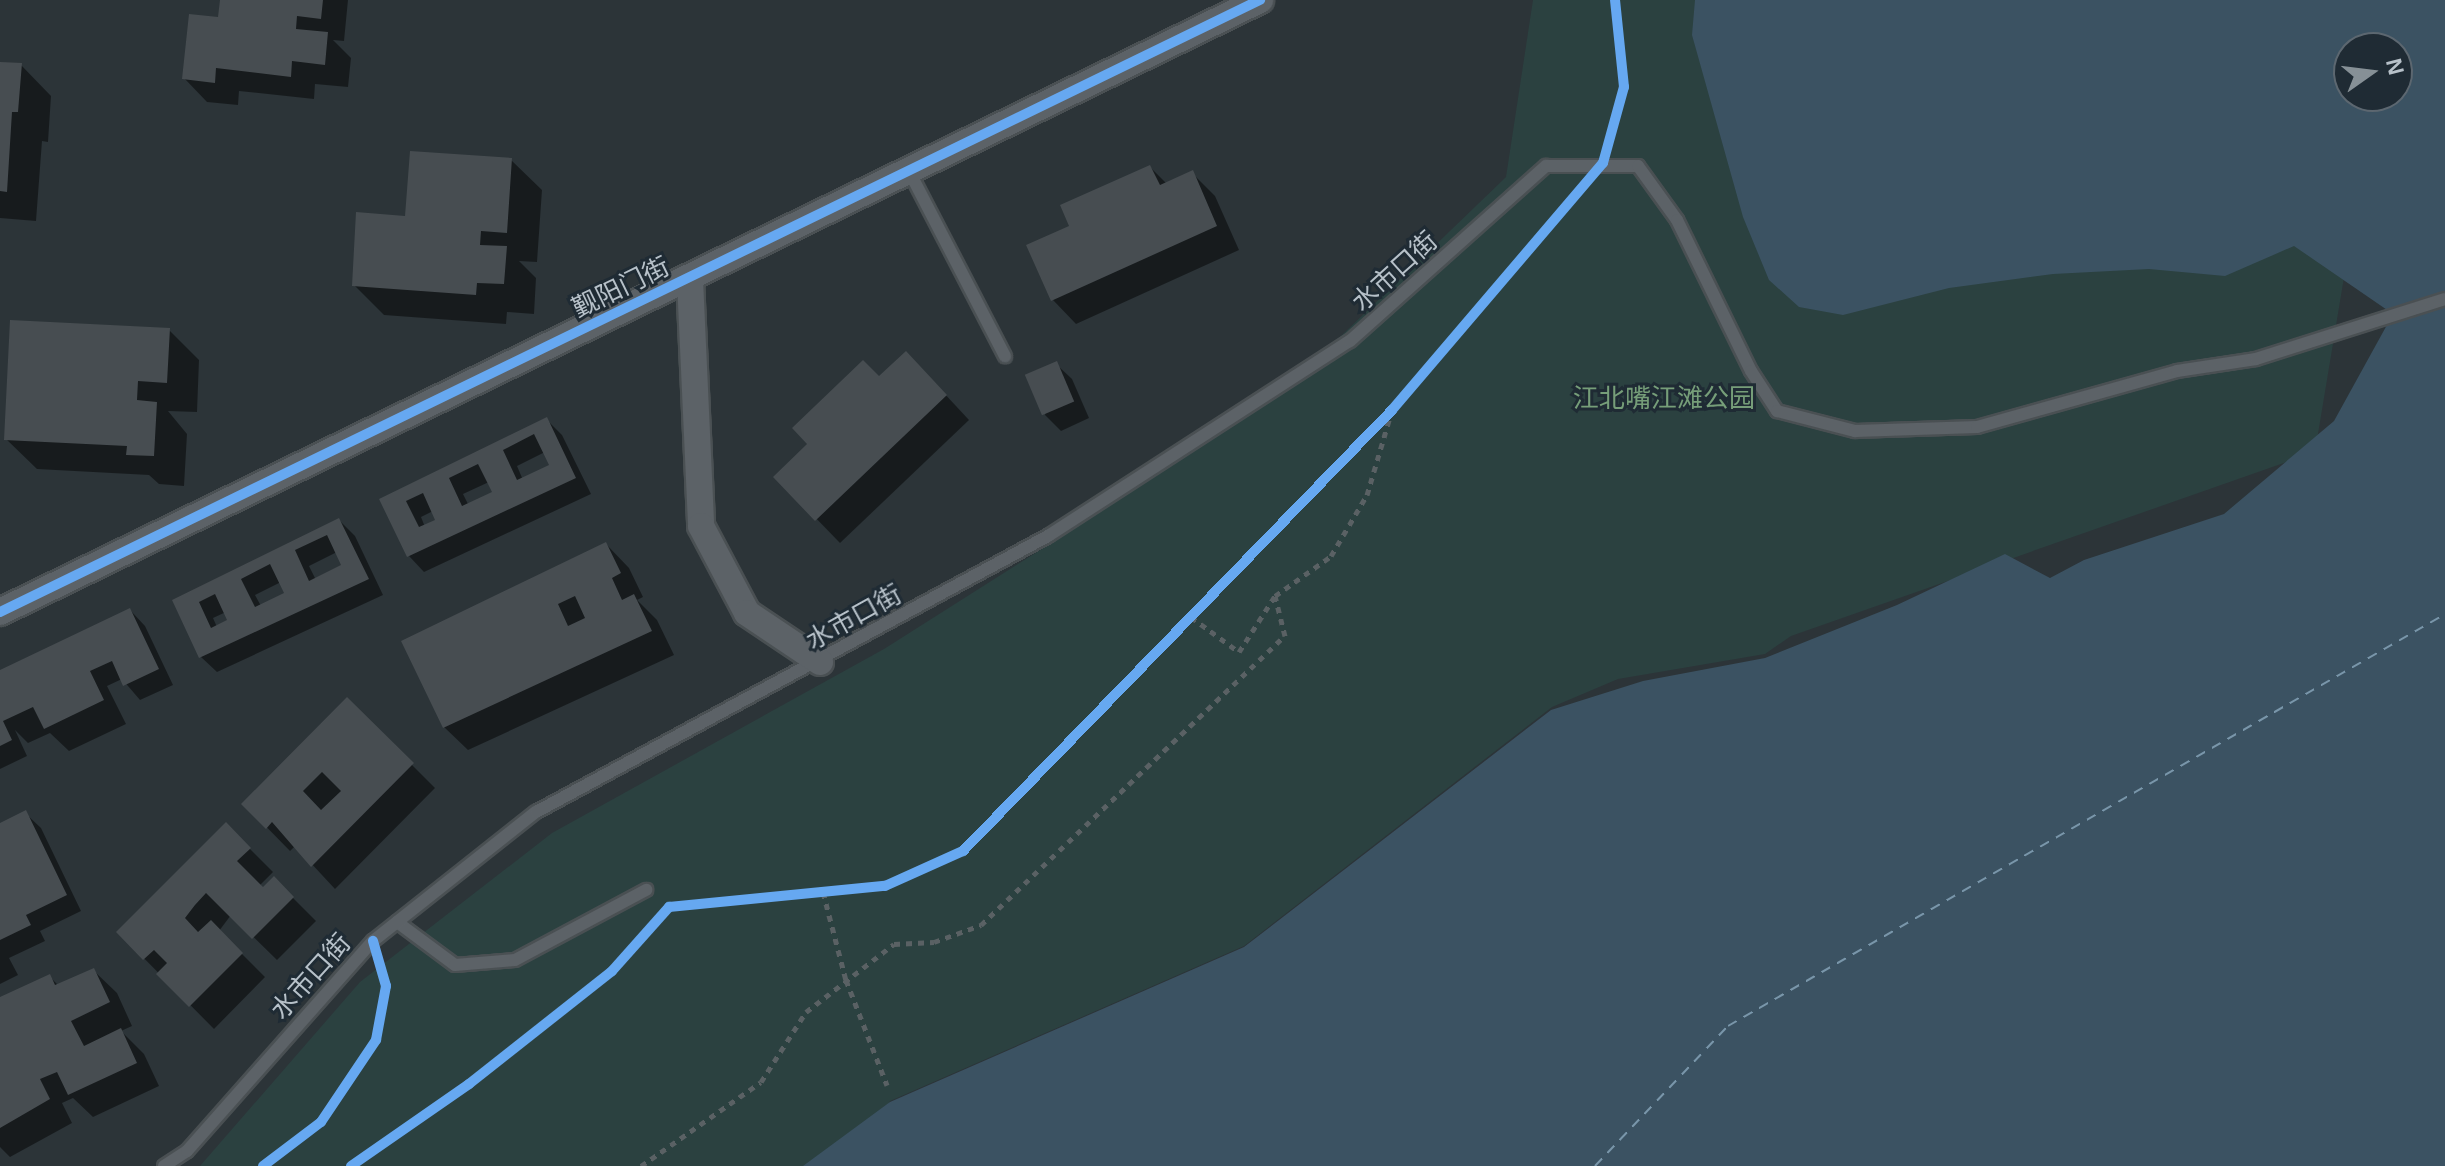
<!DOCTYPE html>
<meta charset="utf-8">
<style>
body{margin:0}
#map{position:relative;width:2445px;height:1166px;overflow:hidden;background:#2c3438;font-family:Arial,"Noto Sans SC",sans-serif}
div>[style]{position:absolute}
.green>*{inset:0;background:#2b4140}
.water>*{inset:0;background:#3b5262}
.shadow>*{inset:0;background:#0007}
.ferry>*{height:2px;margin-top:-1px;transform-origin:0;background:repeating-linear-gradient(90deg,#7996aa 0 10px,transparent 0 18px)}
.building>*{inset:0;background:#474d51;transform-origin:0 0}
.path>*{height:5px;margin-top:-2.5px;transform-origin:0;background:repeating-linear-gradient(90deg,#5a6164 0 6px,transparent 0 12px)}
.roads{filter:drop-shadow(2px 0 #4a5053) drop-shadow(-2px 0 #4a5053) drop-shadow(0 2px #4a5053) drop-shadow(0 -2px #4a5053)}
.service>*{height:12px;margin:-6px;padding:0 6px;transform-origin:6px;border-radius:6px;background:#5c6267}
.minor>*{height:26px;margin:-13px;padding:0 13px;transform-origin:13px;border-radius:13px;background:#5c6267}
.cycleway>*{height:10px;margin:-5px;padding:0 5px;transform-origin:5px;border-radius:5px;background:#66a8f1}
span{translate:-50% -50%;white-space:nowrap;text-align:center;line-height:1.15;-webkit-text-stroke:6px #1f2b34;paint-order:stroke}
.street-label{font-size:26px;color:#b7c1c9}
.park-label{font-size:26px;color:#769e79}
.north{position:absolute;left:2333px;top:32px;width:80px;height:80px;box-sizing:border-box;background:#1f2b34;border:2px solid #5c6770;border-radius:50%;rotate:76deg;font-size:22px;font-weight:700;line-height:32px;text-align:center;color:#b7c1c9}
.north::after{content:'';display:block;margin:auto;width:28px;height:36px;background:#869096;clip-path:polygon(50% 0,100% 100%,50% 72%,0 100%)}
</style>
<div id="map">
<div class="green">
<div style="clip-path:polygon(1533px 0,1799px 0,2353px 223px,2315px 452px,1791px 636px,1765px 654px,1618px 679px,1552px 707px,1244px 946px,890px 1101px,855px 1166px,200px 1166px,360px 982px,552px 833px,884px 649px,1056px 540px,1341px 336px,1506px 177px)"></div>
</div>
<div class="water">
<div style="clip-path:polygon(evenodd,1695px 0,2445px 0,2445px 1166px,803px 1166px,890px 1102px,1244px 947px,1551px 710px,1643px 681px,1765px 658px,1897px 605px,2005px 554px,2050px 578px,2084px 560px,2224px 514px,2334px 421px,2393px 314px,2294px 246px,2225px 276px,2149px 269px,2053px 274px,1949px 288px,1843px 315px,1799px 307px,1769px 280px,1743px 217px,1692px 35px,1695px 0,2349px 48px,2397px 48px,2397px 96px,2349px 96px,2349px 48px)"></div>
</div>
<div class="shadow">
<div style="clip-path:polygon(222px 0,348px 0,344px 41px,333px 40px,351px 58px,348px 87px,315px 84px,314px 99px,239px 91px,238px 105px,207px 102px,184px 78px,220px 19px)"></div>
<div style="clip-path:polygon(0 64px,21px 65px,51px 96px,48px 142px,42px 141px,36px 221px,0 218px)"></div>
<div style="clip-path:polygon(511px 160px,542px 190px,537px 262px,519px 261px,536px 278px,534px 314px,507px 312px,506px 324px,384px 315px,354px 285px,407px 218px)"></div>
<div style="clip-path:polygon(1150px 167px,1167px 184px,1192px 173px,1215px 196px,1239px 250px,1076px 324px,1053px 300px,1072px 227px)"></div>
<div style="clip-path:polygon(169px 330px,199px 360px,197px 412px,168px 411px,187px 434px,184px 486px,159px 484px,149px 475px,37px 469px,6px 439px)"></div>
<div style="clip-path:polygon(1056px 364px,1072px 379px,1089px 418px,1061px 431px,1045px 415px)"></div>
<div style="clip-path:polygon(929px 377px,969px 420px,840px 543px,776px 477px,879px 378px)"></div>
<div style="clip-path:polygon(evenodd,547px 420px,562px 435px,591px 494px,424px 572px,409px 556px,382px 500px,547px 420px,545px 452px,552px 466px,523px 480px,517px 466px,545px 452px,547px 420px,489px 482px,494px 493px,469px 506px,463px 494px,489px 482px,547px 420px,433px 511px,437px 521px,425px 527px,421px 517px,433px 511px)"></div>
<div style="clip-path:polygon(evenodd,339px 520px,355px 536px,383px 595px,217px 672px,201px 657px,174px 600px,339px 520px,337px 552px,344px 566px,316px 580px,309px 566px,337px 552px,339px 520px,281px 582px,287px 594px,261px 606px,255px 595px,281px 582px,339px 520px,226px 612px,230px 621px,217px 627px,213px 618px,226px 612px)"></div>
<div style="clip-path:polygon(606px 544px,629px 568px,643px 597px,637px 600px,657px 620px,674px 655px,468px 750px,444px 727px)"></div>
<div style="clip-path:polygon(130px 610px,145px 626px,173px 685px,140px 700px,122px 679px,107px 686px,126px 724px,69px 751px,50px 733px,28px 743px,15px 730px,27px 756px,0 769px,0 672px)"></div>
<div style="clip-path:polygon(347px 700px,435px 788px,335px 889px,295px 846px,290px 851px,244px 804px)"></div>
<div style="clip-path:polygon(25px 813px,41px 828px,81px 911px,40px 931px,45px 941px,9px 958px,18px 975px,0 984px,0 825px)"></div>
<div style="clip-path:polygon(226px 825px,273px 872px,259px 886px,263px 890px,274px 879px,316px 921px,277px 960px,231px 915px,219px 931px,265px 977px,214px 1029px,118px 932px)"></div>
<div style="clip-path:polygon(93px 970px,117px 993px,132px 1026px,121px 1031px,144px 1054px,159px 1086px,93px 1117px,73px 1098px,62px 1103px,72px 1123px,10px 1157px,0 1147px,0 1000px,50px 977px,59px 986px)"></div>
</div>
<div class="ferry">
<div style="left:1595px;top:1166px;width:193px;rotate:-46.5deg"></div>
<div style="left:1728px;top:1026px;width:827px;rotate:-29.88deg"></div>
</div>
<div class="building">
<div style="clip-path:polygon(220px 0,323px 0,321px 19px,297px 16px,296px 29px,328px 32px,325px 65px,292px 61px,291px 77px,216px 68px,215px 83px,182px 79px,189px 14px,218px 17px)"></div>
<div style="clip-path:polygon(0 62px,22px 63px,18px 112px,12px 112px,7px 192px,0 191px)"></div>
<div style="clip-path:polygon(410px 151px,512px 158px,507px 233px,481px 231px,480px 245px,507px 246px,504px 284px,477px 283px,476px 295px,352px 286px,356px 212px,405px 216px)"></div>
<div style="clip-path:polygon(1150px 165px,1160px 185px,1193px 170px,1217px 226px,1051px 301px,1026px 245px,1069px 226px,1060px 205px)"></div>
<div style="clip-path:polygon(10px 320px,170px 328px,167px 383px,138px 381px,137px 400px,157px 402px,154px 456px,126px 455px,127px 446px,4px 440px)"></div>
<div style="clip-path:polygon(906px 351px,947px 395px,815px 521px,773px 477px,807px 444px,792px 428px,863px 360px,879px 376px)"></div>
<div style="left:1057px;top:361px;width:44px;height:35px;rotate:67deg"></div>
<div style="clip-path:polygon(evenodd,547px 417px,576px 478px,407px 557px,379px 499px,547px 417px,534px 434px,549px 465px,517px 480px,503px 450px,534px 434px,547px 417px,478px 464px,492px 492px,462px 506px,449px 478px,478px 464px,547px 417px,423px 493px,435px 520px,419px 527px,406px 501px,423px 493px)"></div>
<div style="clip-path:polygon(evenodd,339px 518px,369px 579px,199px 658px,172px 600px,339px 518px,327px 535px,341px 565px,309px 581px,295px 550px,327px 535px,339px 518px,270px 564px,284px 593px,255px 607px,241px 579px,270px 564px,339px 518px,215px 594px,227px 620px,211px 628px,199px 602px,215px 594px)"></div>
<div style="clip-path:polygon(evenodd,606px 542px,621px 573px,612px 578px,622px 600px,634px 594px,652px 631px,443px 728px,401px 641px,606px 542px,575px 596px,585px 618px,568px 626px,558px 604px,575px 596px)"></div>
<div style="clip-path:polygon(130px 608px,159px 669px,123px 686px,112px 661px,90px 671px,104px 700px,44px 729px,33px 707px,3px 721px,12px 740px,0 746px,0 670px)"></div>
<div style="clip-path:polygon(evenodd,347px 697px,414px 763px,311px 867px,272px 822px,266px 829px,241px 804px,347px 697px,322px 772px,341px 791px,321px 810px,303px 791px,322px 772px)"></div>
<div style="clip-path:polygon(26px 810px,67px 895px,26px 915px,31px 925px,0 940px,0 823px)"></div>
<div style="clip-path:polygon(226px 822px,251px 848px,237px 861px,263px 887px,274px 876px,294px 897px,252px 939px,206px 893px,195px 905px,185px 918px,198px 932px,211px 920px,243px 953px,189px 1007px,156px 974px,167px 963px,154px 950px,143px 960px,116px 932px)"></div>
<div style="clip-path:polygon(94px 968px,110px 1002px,71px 1021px,84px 1046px,121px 1028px,137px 1063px,68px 1095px,57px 1072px,40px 1079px,50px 1099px,0 1128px,0 997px,50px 974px,55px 985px)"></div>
</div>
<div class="path">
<div style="left:1191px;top:617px;width:59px;rotate:36.1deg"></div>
<div style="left:1239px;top:652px;width:67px;rotate:-57.3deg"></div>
<div style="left:823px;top:892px;width:91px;rotate:75.4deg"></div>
<div style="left:846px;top:980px;width:113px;rotate:68.7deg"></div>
<div style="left:641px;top:1166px;width:146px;rotate:-35deg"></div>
<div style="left:761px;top:1082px;width:83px;rotate:-57.3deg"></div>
<div style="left:806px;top:1012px;width:111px;rotate:-37.7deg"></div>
<div style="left:894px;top:944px;width:40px;rotate:-2.9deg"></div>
<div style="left:934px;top:942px;width:50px;rotate:-19.9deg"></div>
<div style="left:981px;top:925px;width:419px;rotate:-43.6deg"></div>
<div style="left:1285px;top:636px;width:41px;rotate:-104deg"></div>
<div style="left:1275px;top:596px;width:69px;rotate:-35.5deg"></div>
<div style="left:1331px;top:556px;width:71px;rotate:-59.5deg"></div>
<div style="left:1367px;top:495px;width:89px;rotate:-73.6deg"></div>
</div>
<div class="roads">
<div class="service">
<div style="left:908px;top:169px;width:211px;rotate:62.6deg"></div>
<div style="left:397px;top:922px;width:72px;rotate:36.6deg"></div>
<div style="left:455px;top:965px;width:60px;rotate:-4.8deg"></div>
<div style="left:515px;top:960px;width:149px;rotate:-28.1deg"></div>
<div style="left:164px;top:1166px;width:27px;rotate:-33deg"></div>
<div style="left:187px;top:1151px;width:281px;rotate:-48.5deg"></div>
<div style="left:373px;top:941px;width:208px;rotate:-38.4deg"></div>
<div style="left:536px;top:812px;width:582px;rotate:-28.33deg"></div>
<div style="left:1048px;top:536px;width:359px;rotate:-32.9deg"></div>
<div style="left:1350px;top:341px;width:263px;rotate:-41.8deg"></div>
<div style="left:1546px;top:166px;width:92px"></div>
<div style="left:1638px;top:166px;width:67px;rotate:54.2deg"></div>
<div style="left:1677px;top:220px;width:168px;rotate:63.9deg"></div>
<div style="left:1751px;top:371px;width:48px;rotate:57deg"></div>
<div style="left:1777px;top:411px;width:81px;rotate:14.4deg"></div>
<div style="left:1855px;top:431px;width:122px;rotate:-1.9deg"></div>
<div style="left:1977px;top:427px;width:208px;rotate:-15.6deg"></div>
<div style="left:2177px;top:371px;width:80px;rotate:-8.6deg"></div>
<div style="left:2256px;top:359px;width:198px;rotate:-17.6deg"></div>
</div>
<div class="minor">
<div style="left:690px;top:280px;width:246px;rotate:87.4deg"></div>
<div style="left:701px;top:526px;width:98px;rotate:62.1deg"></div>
<div style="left:747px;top:613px;width:88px;rotate:33.9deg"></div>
<div style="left:0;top:612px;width:1401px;rotate:-25.91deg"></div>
</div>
</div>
<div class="cycleway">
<div style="left:0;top:612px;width:1401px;rotate:-25.91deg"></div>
<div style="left:263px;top:1166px;width:73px;rotate:-37.2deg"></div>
<div style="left:321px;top:1122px;width:99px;rotate:-56.1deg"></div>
<div style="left:376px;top:1040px;width:55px;rotate:-79.5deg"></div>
<div style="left:386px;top:986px;width:47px;rotate:-106.1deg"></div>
<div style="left:351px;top:1166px;width:144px;rotate:-34.8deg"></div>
<div style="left:469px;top:1084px;width:182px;rotate:-38.3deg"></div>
<div style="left:612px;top:971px;width:86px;rotate:-48.3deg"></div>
<div style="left:669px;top:907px;width:217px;rotate:-5.6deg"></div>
<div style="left:885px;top:886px;width:85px;rotate:-24.2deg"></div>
<div style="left:963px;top:851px;width:615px;rotate:-45.79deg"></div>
<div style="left:1392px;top:410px;width:325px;rotate:-49.5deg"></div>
<div style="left:1603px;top:163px;width:79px;rotate:-74.6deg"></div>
<div style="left:1624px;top:87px;width:87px;rotate:-95.9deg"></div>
</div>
<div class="street-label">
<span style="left:1395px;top:272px;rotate:-42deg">水市口街</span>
<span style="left:621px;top:288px;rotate:-26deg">觐阳门街</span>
<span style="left:854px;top:618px;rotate:-29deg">水市口街</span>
<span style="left:311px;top:977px;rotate:-48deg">水市口街</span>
</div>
<div class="park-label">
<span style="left:1664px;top:399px">江北嘴江滩公园</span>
</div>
<div class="north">N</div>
</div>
